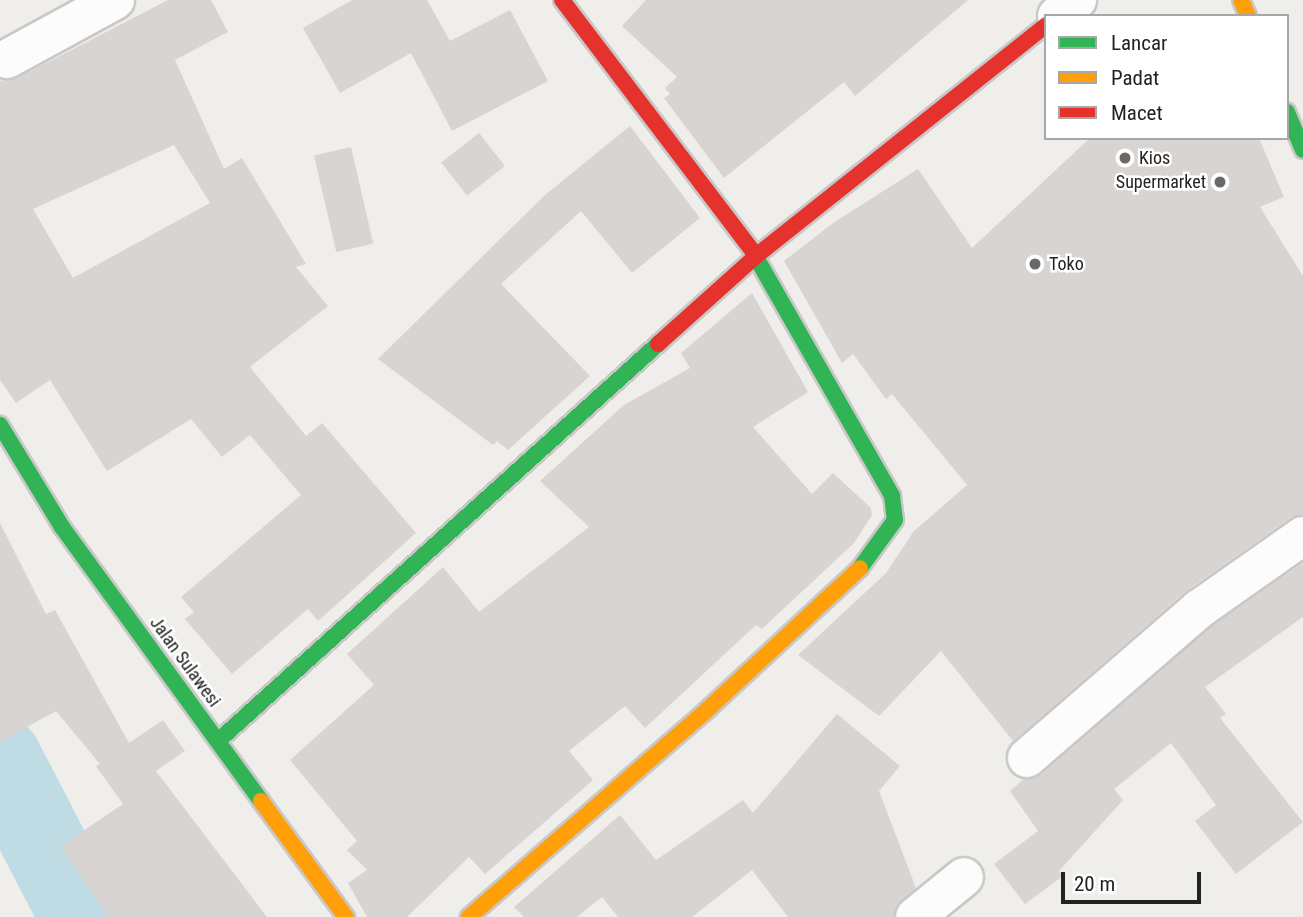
<!DOCTYPE html>
<style>
body{margin:0}
#map{position:relative;width:1303px;height:917px;overflow:hidden;background:#f0eeeb;font-family:"Roboto Condensed",sans-serif}
div>[style]{position:absolute}
.river>*{height:84px;margin:-42px;padding:0 42px;transform-origin:42px;border-radius:42px;background:#bfdbe3}
.building>*{inset:0;background:#d7d4d2;transform-origin:0 0}
.roads{filter:drop-shadow(2px 0 #c9c8c7) drop-shadow(-2px 0 #c9c8c7) drop-shadow(0 2px #c9c8c7) drop-shadow(0 -2px #c9c8c7)}
.street>*{height:38px;margin:-19px;padding:0 19px;transform-origin:19px;border-radius:19px;background:#fdfcfc}
.fast>*{height:16px;margin:-8px;padding:0 8px;transform-origin:8px;border-radius:8px;background:#30b455}
.slow>*{height:16px;margin:-8px;padding:0 8px;transform-origin:8px;border-radius:8px;background:#ff9f0a}
.jam>*{height:16px;margin:-8px;padding:0 8px;transform-origin:8px;border-radius:8px;background:#e5322d}
.dots>*{width:19px;height:19px;translate:-50% -50%;box-sizing:border-box;border:4px solid #fff;border-radius:50%}
span{translate:-50% -50%;white-space:nowrap;text-align:center;line-height:1.15;-webkit-text-stroke:5px #fff;paint-order:stroke}
.poi-label{font-size:18px;color:#222}
.left{translate:0 -50%;text-align:left}
.right{translate:-100% -50%;text-align:right}
.street-label{font-size:18px;color:#222}
.legend{position:absolute;left:1044px;top:14px;width:245px;height:126px;box-sizing:border-box;background:#fff;border:2px solid #a7a7a7;margin:0;padding:9px 12px;list-style:none;font-size:21px;color:#222}
.legend li{display:flex;align-items:center;gap:14px;height:35px}
.legend b{width:35px;border:2px solid #a7a7a7}
.scale{position:absolute;left:1061px;top:872px;width:140px;height:32px;box-sizing:border-box;border:4px solid #222;border-top:0;padding-left:9px;font-size:21px;line-height:24px;white-space:nowrap;color:#222;-webkit-text-stroke:5px #fff;paint-order:stroke}
</style>
<div id="map">
<div class="river">
<div style="left:0;top:759px;width:178px;rotate:62.6deg"></div>
</div>
<div class="building">
<div style="clip-path:polygon(evenodd,168px 0,211px 0,228px 32px,175px 60px,224px 169px,242px 158px,306px 264px,296px 267px,328px 306px,250px 367px,306px 436px,322px 423px,416px 533px,318px 621px,308px 609px,232px 674px,185px 619px,194px 612px,181px 597px,301px 495px,250px 435px,222px 457px,191px 419px,107px 471px,50px 380px,16px 403px,0 380px,0 81px,17px 78px,168px 0,174px 145px,210px 203px,73px 278px,33px 209px,174px 145px)"></div>
<div style="clip-path:polygon(352px 0,427px 0,450px 41px,510px 10px,548px 81px,452px 131px,411px 53px,340px 93px,303px 28px)"></div>
<div style="clip-path:polygon(646px 0,968px 0,855px 96px,844px 82px,724px 178px,664px 98px,670px 94px,665px 88px,677px 77px,622px 26px)"></div>
<div style="clip-path:polygon(630px 126px,700px 218px,632px 273px,581px 211px,501px 284px,590px 376px,508px 450px,497px 441px,493px 445px,378px 359px,545px 195px)"></div>
<div style="left:479px;top:133px;width:42px;height:48px;rotate:52deg"></div>
<div style="clip-path:polygon(1090px 138px,1259px 138px,1284px 197px,1260px 207px,1303px 276px,1303px 514px,1290px 518px,1186px 591px,1013px 741px,941px 651px,879px 716px,798px 655px,886px 573px,914px 531px,967px 485px,892px 394px,886px 399px,853px 354px,842px 363px,784px 261px,833px 223px,918px 169px,972px 248px)"></div>
<div style="left:351px;top:147px;width:99px;height:38px;rotate:77deg"></div>
<div style="clip-path:polygon(752px 293px,808px 392px,753px 427px,812px 494px,833px 473px,871px 508px,872px 515px,854px 543px,762px 629px,756px 625px,645px 728px,625px 706px,569px 751px,593px 780px,485px 874px,469px 857px,407px 917px,367px 917px,348px 883px,367px 870px,347px 850px,357px 841px,290px 760px,374px 685px,347px 654px,443px 567px,479px 612px,589px 527px,540px 481px,624px 405px,690px 368px,681px 353px)"></div>
<div style="clip-path:polygon(0 523px,46px 614px,55px 610px,129px 743px,163px 720px,185px 751px,156px 771px,267px 917px,109px 917px,61px 846px,123px 804px,96px 766px,100px 764px,56px 711px,0 742px)"></div>
<div style="clip-path:polygon(1303px 563px,1303px 617px,1205px 687px,1226px 714px,1220px 718px,1303px 822px,1236px 874px,1195px 821px,1216px 805px,1171px 743px,1114px 789px,1123px 800px,1059px 871px,1063px 876px,1025px 904px,994px 864px,1038px 831px,1010px 791px,1024px 779px,1041px 775px,1212px 626px)"></div>
<div style="clip-path:polygon(837px 714px,900px 766px,879px 791px,916px 888px,901px 901px,894px 917px,788px 917px,752px 870px,692px 917px,618px 917px,602px 897px,577px 917px,524px 917px,514px 907px,620px 815px,656px 860px,743px 800px,753px 813px)"></div>
</div>
<div class="roads">
<div class="street">
<div style="left:1057px;top:16px;width:26px;rotate:-39deg"></div>
<div style="left:7px;top:59px;width:123px;rotate:-28.6deg"></div>
<div style="left:1027px;top:758px;width:228px;rotate:-40.9deg"></div>
<div style="left:1199px;top:609px;width:127px;rotate:-35.1deg"></div>
<div style="left:915px;top:917px;width:63px;rotate:-39.2deg"></div>
</div>
<div class="fast">
<div style="left:1287px;top:112px;width:41px;rotate:67.2deg"></div>
<div style="left:753px;top:252px;width:281px;rotate:60.3deg"></div>
<div style="left:892px;top:496px;width:24px;rotate:83deg"></div>
<div style="left:895px;top:520px;width:59px;rotate:126.1deg"></div>
<div style="left:0;top:425px;width:119px;rotate:58.7deg"></div>
<div style="left:62px;top:527px;width:339px;rotate:54deg"></div>
<div style="left:218px;top:741px;width:593px;rotate:-42.06deg"></div>
</div>
<div class="slow">
<div style="left:1241px;top:0;width:17px;rotate:66deg"></div>
<div style="left:261px;top:801px;width:144px;rotate:53.8deg"></div>
<div style="left:469px;top:917px;width:317px;rotate:-41deg"></div>
<div style="left:708px;top:709px;width:207px;rotate:-42.8deg"></div>
</div>
<div class="jam">
<div style="left:562px;top:0;width:316px;rotate:52.8deg"></div>
<div style="left:658px;top:344px;width:132px;rotate:-41.9deg"></div>
<div style="left:756px;top:256px;width:371px;rotate:-38.5deg"></div>
</div>
</div>
<div class="dots">
<div style="left:1125px;top:158px;background:#6a6968"></div>
<div style="left:1220px;top:182px;background:#6a6968"></div>
<div style="left:1035px;top:264px;background:#6a6968"></div>
</div>
<div class="poi-label">
<span class="left" style="left:1139px;top:158px">Kios</span>
<span class="right" style="left:1206px;top:182px">Supermarket</span>
<span class="left" style="left:1049px;top:264px">Toko</span>
</div>
<div class="street-label">
<span style="left:185px;top:662px;rotate:54deg">Jalan Sulawesi</span>
</div>
<ul class="legend">
<li><b style="height:9px;background:#30b455"></b>Lancar</li>
<li><b style="height:9px;background:#ff9f0a"></b>Padat</li>
<li><b style="height:9px;background:#e5322d"></b>Macet</li>
</ul>
<div class="scale">20 m</div>
</div>
